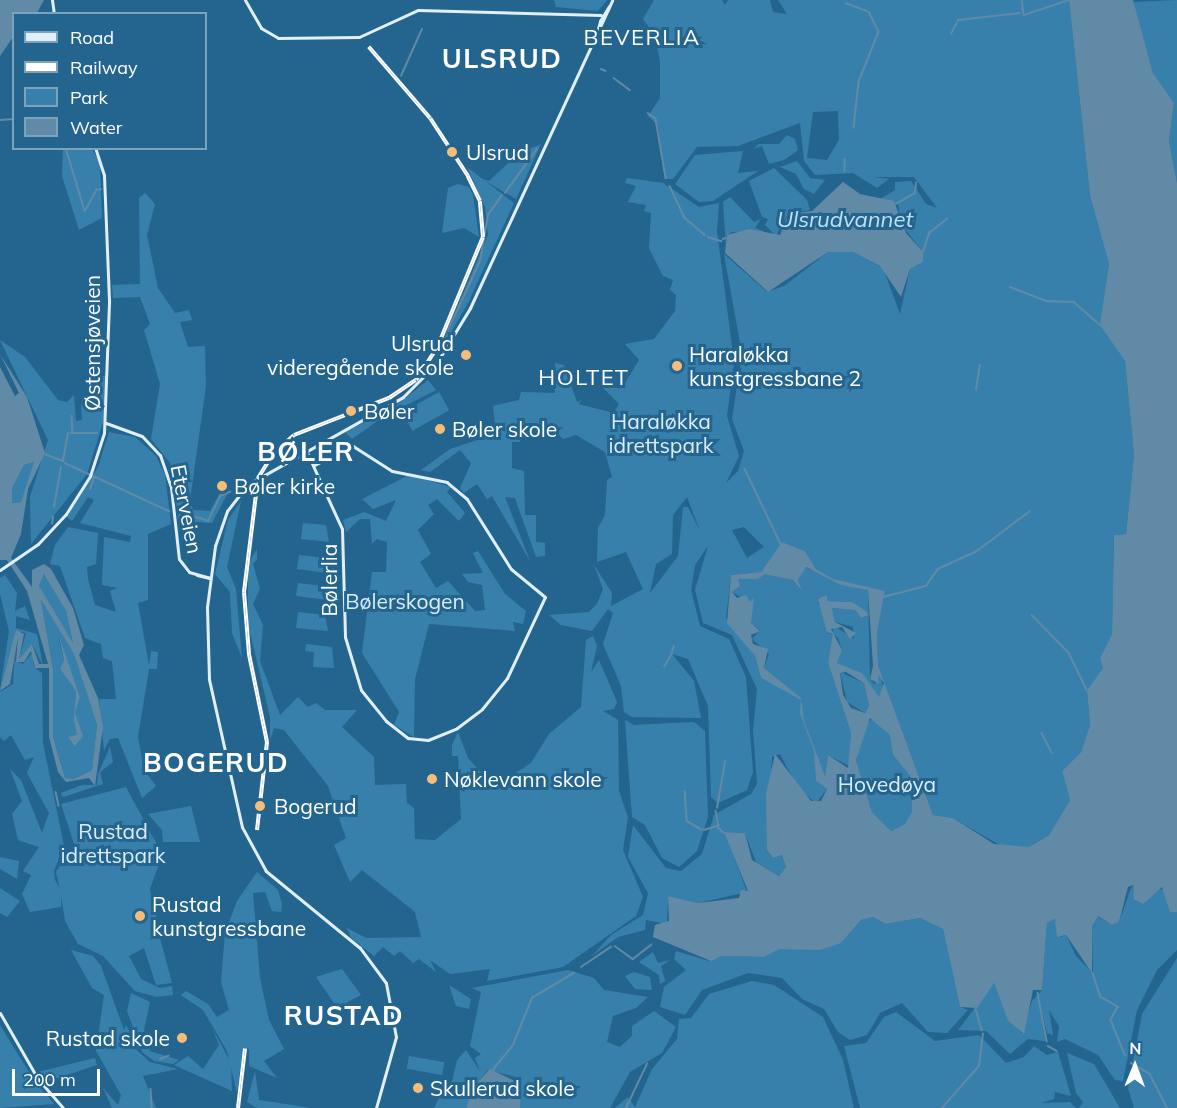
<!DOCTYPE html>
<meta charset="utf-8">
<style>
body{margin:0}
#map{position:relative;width:1177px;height:1108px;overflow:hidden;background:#24658f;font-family:Mulish,sans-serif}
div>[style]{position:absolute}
.green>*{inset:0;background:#3880ac;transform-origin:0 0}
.water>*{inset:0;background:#618aa7}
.stream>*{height:1.5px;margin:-0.75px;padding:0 0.75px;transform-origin:0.75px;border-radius:0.75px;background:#618aa7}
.secondary>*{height:3px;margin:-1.5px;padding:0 1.5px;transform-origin:1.5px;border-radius:1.5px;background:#e0eff9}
.rail>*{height:4px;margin-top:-2px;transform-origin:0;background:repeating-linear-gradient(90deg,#24658f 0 4.5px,#fff 0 9px);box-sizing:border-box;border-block:2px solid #fff}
.dots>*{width:16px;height:16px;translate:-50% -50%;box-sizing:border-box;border:3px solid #24658f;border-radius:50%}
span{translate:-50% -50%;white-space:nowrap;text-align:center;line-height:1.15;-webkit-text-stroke:6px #24658f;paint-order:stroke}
.poi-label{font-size:21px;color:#fff}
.left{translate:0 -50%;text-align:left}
.right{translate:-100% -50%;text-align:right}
.street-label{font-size:21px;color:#fff}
.park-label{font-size:21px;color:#daedf9}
.neighbourhood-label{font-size:22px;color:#fff;letter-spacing:1.5px}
.water-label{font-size:22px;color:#c1e0f3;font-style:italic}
.district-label{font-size:27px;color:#fff;font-weight:700;letter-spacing:1.5px}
.legend{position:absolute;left:12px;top:12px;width:195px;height:138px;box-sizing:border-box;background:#24658f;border:2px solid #7ca3bc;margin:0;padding:8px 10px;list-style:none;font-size:18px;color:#fff}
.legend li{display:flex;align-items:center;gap:12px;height:30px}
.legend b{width:30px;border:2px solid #7ca3bc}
.north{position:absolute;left:1105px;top:1036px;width:60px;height:60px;-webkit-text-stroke:4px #24658f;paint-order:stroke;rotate:1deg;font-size:16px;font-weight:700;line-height:24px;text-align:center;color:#fff}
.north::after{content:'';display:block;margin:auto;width:21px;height:27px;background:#fff;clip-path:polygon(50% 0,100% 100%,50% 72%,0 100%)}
.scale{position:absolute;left:12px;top:1069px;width:88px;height:27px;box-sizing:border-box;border:3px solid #fff;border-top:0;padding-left:8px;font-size:18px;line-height:21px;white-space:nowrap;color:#fff;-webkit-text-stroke:4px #24658f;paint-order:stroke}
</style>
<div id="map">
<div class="green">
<div style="clip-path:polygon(554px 0,607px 0,598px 11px,556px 7px)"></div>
<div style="clip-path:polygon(evenodd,654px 0,722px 0,725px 5px,728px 0,770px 0,773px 12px,787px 14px,778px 0,1069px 0,1090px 196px,1109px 264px,1101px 325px,1125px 361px,1134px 455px,1126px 534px,1114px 535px,1112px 634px,1100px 658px,1103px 668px,1087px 690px,1090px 725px,1081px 752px,1062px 771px,1070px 800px,1049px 835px,1029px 847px,1003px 847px,953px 818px,933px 815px,878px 665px,877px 633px,885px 591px,836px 581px,868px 590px,870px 679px,875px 685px,878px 674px,881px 677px,884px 694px,879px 697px,870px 690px,862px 673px,837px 663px,842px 650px,838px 638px,833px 634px,839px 651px,832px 659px,831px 648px,828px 663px,851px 733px,849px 766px,828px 755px,825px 776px,815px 753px,816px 781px,827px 789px,816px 803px,798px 788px,780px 754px,772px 757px,767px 850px,773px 858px,782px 855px,786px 867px,779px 876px,756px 862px,745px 833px,725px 832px,747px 892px,698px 903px,668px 896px,667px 924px,646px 920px,645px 930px,618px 937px,592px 956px,611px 935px,643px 915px,648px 893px,628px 857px,633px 825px,666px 868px,681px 871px,702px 854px,714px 815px,751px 794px,757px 784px,753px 730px,757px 689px,732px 635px,703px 623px,695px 590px,708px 546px,695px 565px,691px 590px,700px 626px,729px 639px,746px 677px,753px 772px,747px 790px,718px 803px,711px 797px,708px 706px,688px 659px,672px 654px,694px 681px,701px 718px,632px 717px,624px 712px,621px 686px,603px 644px,613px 613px,608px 609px,592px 631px,561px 625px,549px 615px,589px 612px,597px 604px,603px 589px,594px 565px,612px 593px,611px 606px,643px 589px,626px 552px,597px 562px,598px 528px,605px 515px,607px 480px,612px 477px,605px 452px,576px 435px,563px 439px,553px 428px,520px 427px,520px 442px,512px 442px,512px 468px,524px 471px,525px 515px,536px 515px,536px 542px,545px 543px,545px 556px,536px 557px,515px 498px,505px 497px,530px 561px,492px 496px,487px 499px,477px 484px,464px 493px,460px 488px,471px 463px,460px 450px,430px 472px,421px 470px,450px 449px,496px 434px,493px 406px,519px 400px,521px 392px,555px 393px,555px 363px,564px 365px,577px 402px,582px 400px,578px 404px,614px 413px,619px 404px,603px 388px,622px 388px,639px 360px,625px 344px,654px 339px,675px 311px,676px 295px,670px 290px,673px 280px,663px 276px,649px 248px,651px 213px,644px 211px,646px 205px,628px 202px,636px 186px,625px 183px,627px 178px,663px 183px,699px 207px,719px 203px,717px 231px,734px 362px,727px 416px,739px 456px,726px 483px,738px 471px,744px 451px,732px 419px,742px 354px,724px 254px,767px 292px,784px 286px,828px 252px,853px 252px,883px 268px,900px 314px,910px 269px,923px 262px,923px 252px,901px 224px,898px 204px,880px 199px,895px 190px,895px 182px,911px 181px,926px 204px,937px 208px,914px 177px,873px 177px,889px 179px,877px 188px,853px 173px,815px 175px,804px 161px,800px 123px,738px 146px,697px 147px,673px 179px,665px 179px,658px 125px,648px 116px,660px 98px,660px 61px,655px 36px,643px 19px,654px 0,838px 111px,839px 140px,827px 160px,807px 158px,813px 112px,838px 111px,654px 0,687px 497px,700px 531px,688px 507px,683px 507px,678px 556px,650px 593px,656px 564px,672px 554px,673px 515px,687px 497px,654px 0,744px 527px,764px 547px,747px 558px,732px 530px,744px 527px,654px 0,782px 542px,805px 551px,816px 569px,835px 581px,805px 567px,798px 580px,802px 591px,793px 580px,766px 573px,758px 579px,737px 579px,740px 586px,732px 592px,750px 602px,751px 623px,760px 630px,752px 639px,769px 654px,764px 668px,802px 700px,761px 678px,755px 656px,726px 618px,731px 575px,761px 572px,782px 542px,654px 0,826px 595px,827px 601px,851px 602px,866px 611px,869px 615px,861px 618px,855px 610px,832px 608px,835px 622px,853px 627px,854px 639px,833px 625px,833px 634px,828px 633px,825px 609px,818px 603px,826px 595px)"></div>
<div style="clip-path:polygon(1177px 0,1177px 183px,1169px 141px,1174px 103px,1153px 73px,1133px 2px)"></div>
<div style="clip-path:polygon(787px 135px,795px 139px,798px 150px,784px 160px,769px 164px,762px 146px,753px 149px,759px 144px,779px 144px)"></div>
<div style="clip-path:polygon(541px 144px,516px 199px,480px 178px,489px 181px,518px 154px)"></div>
<div style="clip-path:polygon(63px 149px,92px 149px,100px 163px,102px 218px,79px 230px,62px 176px)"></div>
<div style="clip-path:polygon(743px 151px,738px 173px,758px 171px,713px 201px,699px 202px,675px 184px,695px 155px)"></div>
<div style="clip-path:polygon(797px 161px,810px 178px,825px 180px,814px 194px,804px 189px,796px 174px,780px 167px)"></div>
<div style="clip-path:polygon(467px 167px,514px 203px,468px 303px,435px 360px,488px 235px,485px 207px)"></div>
<div style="clip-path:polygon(774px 168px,807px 200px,810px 210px,788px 213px,776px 236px,765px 225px,768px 219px,762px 217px,749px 181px)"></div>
<div style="clip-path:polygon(458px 184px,469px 187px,473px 195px,479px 237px,464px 228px,442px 233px,448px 188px)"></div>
<div style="clip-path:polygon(145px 193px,155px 204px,147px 235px,158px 288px,175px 313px,189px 310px,192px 320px,180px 322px,188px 347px,205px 346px,206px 386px,190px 500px,193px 510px,210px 511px,221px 491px,229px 491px,212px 523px,179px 521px,170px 463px,151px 439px,160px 384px,144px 330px,150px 324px,140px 297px,113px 298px,112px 285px,140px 284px,139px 198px)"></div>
<div style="clip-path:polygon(730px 197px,754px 222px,761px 219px,755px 228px,765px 232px,732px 232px,726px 236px,726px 247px,723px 202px)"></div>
<div style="clip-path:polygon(0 340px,25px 357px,58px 400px,67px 402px,74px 395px,76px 421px,82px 420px,81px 406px,97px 387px,96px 378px,107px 375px,104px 419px,87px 474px,31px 544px,30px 497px,48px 440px)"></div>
<div style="clip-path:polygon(428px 380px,436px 390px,395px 411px,394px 407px)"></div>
<div style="left:439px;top:392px;width:21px;height:42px;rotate:61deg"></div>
<div style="clip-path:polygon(379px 415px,383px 417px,352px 439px,345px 432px)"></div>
<div style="clip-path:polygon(109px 432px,135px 437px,156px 456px,165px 475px,171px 524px,148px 534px,148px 600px,138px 603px,149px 665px,151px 651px,158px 652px,157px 669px,149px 669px,138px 737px,144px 770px,156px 786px,142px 798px,118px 738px,110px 739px,104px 750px,99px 699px,116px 699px,112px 661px,103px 658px,101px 644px,85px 638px,60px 566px,50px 564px,55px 545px,68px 527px,98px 533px,96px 564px,87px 567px,88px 579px,95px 605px,116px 612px,110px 591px,117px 588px,102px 585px,104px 537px,130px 542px,131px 536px,80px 523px,94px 500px,88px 497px,72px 521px,67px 517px,98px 467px)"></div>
<div style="clip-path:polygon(35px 462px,21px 502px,12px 503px,12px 487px,24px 465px)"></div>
<div style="clip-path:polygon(409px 475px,451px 487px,447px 492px,465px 513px,459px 521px,437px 499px,428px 505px,434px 514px,418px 530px,431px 554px,420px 562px,436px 588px,448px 581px,475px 611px,485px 610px,482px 585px,468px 582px,462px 574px,483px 573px,473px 553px,478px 551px,505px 594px,526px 611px,523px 624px,513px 622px,515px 631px,429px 624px,415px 679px,414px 737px,394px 725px,399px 712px,362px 653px,372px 572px,386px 572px,387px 542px,377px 539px,372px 544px,370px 519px,360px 519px,346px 532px,343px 520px,364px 512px,386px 521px,396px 500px,373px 509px,362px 499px)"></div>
<div style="clip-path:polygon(241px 501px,227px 567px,236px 589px,242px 658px,232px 633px,230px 592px,215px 574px,228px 520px)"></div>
<div style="clip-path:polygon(303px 523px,326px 525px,329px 542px,301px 539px)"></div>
<div style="clip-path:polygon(257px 549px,257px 559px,253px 564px,260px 589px,253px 604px,263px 625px,260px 661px,280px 715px,298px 697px,308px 707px,316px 703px,325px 710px,357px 710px,342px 727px,374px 757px,375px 785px,406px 784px,407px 803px,414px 808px,415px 839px,435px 840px,461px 819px,458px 756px,452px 756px,452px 745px,458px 732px,468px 758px,485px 777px,508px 778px,531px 763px,549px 734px,581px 707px,586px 640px,593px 636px,597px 646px,591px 672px,599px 660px,617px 702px,614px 709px,603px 711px,618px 720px,619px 791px,628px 817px,623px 850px,643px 897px,636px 916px,563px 967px,487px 981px,490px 969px,450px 974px,430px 960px,436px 972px,419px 959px,413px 963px,400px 951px,394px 956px,383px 947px,374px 956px,351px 938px,347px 928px,366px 938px,421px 937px,415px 912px,362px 870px,350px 882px,334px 845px,346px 838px,328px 786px,284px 730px,274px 728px,270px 740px,270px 717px,248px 624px,248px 564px)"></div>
<div style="clip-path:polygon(299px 555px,325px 558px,328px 573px,297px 569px)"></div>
<div style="clip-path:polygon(5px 575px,17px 593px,15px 611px,25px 606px,30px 620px,16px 616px,16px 628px,37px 634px,43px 666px,32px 644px,19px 659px,26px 633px,16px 631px,5px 686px,0 690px,9px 631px,0 594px,0 578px)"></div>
<div style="clip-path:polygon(43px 575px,49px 576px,66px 611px,73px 643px,45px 600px,39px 586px)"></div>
<div style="clip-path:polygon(298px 583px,323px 586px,327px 600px,296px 596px)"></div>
<div style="clip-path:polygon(evenodd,41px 600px,74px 654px,97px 725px,92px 770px,74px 779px,65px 778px,53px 737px,53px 669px,41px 600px,58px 636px,80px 697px,75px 712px,76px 691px,60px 669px,64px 660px,58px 636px)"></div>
<div style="clip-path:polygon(298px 612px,325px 615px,328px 631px,296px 628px)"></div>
<div style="clip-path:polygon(16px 637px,15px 661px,23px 664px,32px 653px,34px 667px,42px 673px,43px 743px,64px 846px,54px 871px,55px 880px,60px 889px,56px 872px,62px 862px,75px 859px,81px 865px,61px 804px,126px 787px,156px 843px,160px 861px,150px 889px,161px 936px,146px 940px,160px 938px,172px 983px,156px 985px,144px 948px,129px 956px,141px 979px,160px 988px,172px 986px,173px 995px,156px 997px,135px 991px,103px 956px,78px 944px,65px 921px,61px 896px,61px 907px,30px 912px,22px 894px,31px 875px,23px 871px,39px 847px,18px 840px,12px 814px,22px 801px,10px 769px,21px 780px,42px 833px,49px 813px,27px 773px,34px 757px,25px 760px,11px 735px,4px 741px,0 737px,0 692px,13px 684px)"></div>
<div style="clip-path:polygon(306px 644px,332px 647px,334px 668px,313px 667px,314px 652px,305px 651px)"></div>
<div style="clip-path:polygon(840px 672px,864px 683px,869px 706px,865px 713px,847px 702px)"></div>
<div style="clip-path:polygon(873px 718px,891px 735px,893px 755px,910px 776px,912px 812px,906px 824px,891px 831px,872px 812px,856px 760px,863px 727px)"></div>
<div style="clip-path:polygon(625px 720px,634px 725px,694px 722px,705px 731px,708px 817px,697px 851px,679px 867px,662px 858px,645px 825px,632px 817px)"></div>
<div style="clip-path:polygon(110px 747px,113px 762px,100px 772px,103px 784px,63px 797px,61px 793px,82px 785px,97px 785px,98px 774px)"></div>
<div style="clip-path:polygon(191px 806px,200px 842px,163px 842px,162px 830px,148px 814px)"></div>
<div style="clip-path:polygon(0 857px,19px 861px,17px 879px,0 869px)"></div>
<div style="clip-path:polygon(257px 872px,278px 890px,282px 904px,281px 912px,272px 911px,265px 892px,253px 893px,260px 978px,269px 1020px,284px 1049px,264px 1061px,277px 1078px,249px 1066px,249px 1049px,243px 1048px,237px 1093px,227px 1051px,203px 1010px,181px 995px,186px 991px,208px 1004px,217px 1017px,229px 1010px,221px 982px,225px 933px,237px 901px)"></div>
<div style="clip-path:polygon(1132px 885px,1135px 901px,1143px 904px,1155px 890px,1164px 889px,1177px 912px,1177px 950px,1157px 970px,1137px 1010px,1123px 1081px,1115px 1080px,1098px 1055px,1065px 1039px,1057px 1042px,1059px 1026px,1049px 1010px,1053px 1035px,1047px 1033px,1039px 999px,1045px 1041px,1028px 1039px,1010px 1054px,986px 1031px,958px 1030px,994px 983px,1008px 1021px,1022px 1033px,1032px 1001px,1042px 990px,1047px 923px,1055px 919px,1060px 937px,1066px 935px,1076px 956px,1093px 973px,1092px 926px,1097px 916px,1112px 925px,1119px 922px)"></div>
<div style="clip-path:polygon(0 888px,20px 901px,7px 917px,0 913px)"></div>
<div style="clip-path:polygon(873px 917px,886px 924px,920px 918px,943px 929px,960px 1007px,968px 1010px,947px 1033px,928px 1032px,902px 1003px,880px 1013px,867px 1035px,850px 1040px,838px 1032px,824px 1009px,802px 999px,782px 978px,748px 973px,702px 990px,685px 1015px,660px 1007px,664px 987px,686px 970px,674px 959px,676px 951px,709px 961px,722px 956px,764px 957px,780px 949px,841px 943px,861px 920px)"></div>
<div style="clip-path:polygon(71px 950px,93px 956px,101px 966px,124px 1030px,126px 1025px,136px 1044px,129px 1043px,150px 1062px,178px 1069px,143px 1076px,156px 1108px,112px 1108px,103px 1088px,118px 1105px,121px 1095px,96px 1051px,104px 995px,92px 988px)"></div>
<div style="clip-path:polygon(653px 952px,658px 963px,670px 960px,661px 966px,665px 981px,660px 984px,659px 975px,639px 962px)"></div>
<div style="clip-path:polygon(1177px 958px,1177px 1108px,1134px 1108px,1128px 1088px,1142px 1014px)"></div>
<div style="clip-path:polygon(342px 969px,361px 995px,340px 1006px,343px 1016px,316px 977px)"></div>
<div style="clip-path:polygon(568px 970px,594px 978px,604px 990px,648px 997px,636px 1008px,613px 1016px,607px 1042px,620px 1047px,632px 1036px,632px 1026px,654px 1011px,676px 1027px,662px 1053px,630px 1072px,610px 1108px,520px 1108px,520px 1078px,488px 1070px,473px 1087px,466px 1108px,434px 1108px,440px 1096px,448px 1098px,457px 1060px,466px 1050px,480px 1071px,475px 1058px,481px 1054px,470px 1046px,481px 992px,472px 988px)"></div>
<div style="clip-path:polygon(634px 972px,650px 977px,652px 990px,635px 989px,625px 976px)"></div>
<div style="clip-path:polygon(752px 981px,774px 985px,823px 1017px,843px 1060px,854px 1108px,615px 1108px,628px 1097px,635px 1107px,652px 1069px,677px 1039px,679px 1019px,691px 1018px,709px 994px)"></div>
<div style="clip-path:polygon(449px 985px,471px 999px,469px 1009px,456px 1006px)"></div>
<div style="clip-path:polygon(131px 993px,150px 1002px,144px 1030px,150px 1051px,179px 1060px,173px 1064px,154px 1061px,142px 1052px,127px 1011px)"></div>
<div style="clip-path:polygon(896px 1012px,935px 1041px,979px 1035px,1006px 1063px,1024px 1057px,1034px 1046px,1047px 1055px,1058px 1052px,1071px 1096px,1055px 1092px,1054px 1099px,1041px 1103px,1070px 1102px,1076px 1108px,860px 1108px,844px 1046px,866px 1043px,884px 1017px)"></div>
<div style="clip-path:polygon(0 1025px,35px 1082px,54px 1104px,0 1108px)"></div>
<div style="clip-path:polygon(212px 1028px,231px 1063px,232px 1091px,174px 1065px,188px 1056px,203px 1069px,219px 1045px)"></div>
<div style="clip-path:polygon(1067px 1053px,1094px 1064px,1120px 1108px,1079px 1108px,1083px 1102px,1076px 1093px)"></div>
<div style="left:409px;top:1056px;width:36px;height:13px;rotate:10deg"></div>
<div style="clip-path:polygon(95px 1058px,97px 1065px,45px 1082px,38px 1072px)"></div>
<div style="clip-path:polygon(255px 1071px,259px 1100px,311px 1108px,257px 1108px,247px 1102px)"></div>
</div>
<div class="water">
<div style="clip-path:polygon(0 0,44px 0,37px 13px,14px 14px,13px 37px,0 56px)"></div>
<div style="clip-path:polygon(evenodd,1069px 0,1133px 0,1153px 73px,1174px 103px,1169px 141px,1177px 183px,1177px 912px,1170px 912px,1162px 887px,1143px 904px,1134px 900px,1133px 885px,1128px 887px,1119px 922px,1112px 925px,1098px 916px,1092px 926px,1092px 973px,1066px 935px,1057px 937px,1055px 919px,1047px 923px,1042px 990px,1033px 990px,1024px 1034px,1008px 1021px,994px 983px,977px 1008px,960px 1007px,943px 929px,920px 918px,886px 924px,873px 917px,861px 920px,841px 943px,820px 950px,780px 949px,764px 957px,722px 956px,711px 961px,653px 937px,655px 925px,669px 921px,668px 896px,698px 903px,739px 898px,741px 890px,748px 891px,724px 832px,745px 833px,752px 860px,779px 876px,786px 867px,782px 855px,773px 858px,767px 850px,766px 794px,775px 754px,811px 801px,821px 801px,827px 789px,816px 781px,814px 751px,800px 713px,801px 700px,761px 678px,755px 656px,727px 623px,731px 575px,761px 572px,782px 542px,805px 551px,816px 569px,833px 579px,885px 591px,877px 633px,878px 665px,933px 815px,953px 818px,994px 844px,1029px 847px,1049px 835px,1070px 800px,1062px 771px,1081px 752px,1090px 725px,1087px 690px,1103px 668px,1100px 658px,1112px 634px,1114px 535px,1126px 534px,1134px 455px,1125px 361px,1100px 325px,1109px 264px,1090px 196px,1069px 0,806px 567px,841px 585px,868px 590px,873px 666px,870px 679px,879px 684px,878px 675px,884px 683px,879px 697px,862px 673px,837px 663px,842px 650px,831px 629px,842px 627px,850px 639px,856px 633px,835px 622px,832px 608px,855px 610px,861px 618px,869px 615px,866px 611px,852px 602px,827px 601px,827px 595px,818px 599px,827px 632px,833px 634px,828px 663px,851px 733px,848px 768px,828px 755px,825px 776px,804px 721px,801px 698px,764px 668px,768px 649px,753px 644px,751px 635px,760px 631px,751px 623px,754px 598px,750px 602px,746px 595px,737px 598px,732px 592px,740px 586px,738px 579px,758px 579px,765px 574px,793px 580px,802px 591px,798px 580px,806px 567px,1069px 0,846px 672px,864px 683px,869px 706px,865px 713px,851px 708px,843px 695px,840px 673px,846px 672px,1069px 0,870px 718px,890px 735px,893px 755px,910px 776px,912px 812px,905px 824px,891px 831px,872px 812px,856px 760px,870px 718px)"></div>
<div style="clip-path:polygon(843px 182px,860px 194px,894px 201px,906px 233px,923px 252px,923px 262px,910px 269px,901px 297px,880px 266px,853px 252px,828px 252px,768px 292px,725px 253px,727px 235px,749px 229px,780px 235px,788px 214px,812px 211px)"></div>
<div style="clip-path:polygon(evenodd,0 354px,27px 397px,45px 453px,28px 489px,21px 534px,11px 558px,32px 587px,32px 570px,44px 564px,51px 569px,73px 608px,84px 645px,79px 655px,98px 698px,103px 727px,95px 786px,89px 778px,66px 782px,58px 772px,49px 737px,49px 668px,35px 668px,31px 651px,24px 662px,16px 662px,18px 637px,10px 684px,0 691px,16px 630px,24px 634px,19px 659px,32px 644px,39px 664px,48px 664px,27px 591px,7px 560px,0 560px,0 367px,15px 396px,19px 393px,0 354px,34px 462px,21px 502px,12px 503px,12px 488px,24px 465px,34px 462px,0 354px,44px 574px,66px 611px,73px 643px,39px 586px,44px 574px,0 354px,41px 600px,74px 654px,97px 725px,92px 770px,74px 779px,65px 778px,53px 737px,53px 669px,41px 600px)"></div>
<div style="clip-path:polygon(59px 636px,80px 697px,75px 713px,83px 736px,75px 746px,68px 737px,77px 735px,74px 719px,76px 691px,60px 669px,64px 660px)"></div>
<div style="clip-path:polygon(490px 1069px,521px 1084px,520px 1108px,466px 1108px,473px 1087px)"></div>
</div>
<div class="stream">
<div style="left:1022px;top:0;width:15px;rotate:82deg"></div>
<div style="left:1024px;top:15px;width:47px;rotate:-18.4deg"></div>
<div style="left:846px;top:3px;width:25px;rotate:21deg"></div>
<div style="left:869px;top:12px;width:22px;rotate:63deg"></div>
<div style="left:879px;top:32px;width:54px;rotate:111.8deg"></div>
<div style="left:859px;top:82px;width:46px;rotate:96.2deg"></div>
<div style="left:951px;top:34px;width:16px;rotate:-63deg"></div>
<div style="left:958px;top:20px;width:62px;rotate:-6.4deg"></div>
<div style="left:601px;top:69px;width:5px;rotate:22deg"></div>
<div style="left:401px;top:76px;width:51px;rotate:-65.9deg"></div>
<div style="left:614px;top:78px;width:20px;rotate:37deg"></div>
<div style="left:648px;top:113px;width:9px;rotate:36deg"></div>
<div style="left:656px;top:119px;width:60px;rotate:80.4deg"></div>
<div style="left:0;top:120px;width:14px;rotate:-4deg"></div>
<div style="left:66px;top:148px;width:66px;rotate:73.2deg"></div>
<div style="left:85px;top:211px;width:21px;rotate:-61deg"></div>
<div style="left:845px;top:159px;width:12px;rotate:90deg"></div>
<div style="left:670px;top:186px;width:35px;rotate:65deg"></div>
<div style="left:685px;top:218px;width:26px;rotate:40deg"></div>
<div style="left:96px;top:190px;width:5px;rotate:-11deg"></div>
<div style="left:505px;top:193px;width:54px;rotate:-54deg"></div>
<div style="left:896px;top:204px;width:22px;rotate:-30deg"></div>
<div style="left:915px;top:193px;width:10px;rotate:-84deg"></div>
<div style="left:708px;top:237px;width:14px;rotate:17deg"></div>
<div style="left:723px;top:239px;width:3px;rotate:-18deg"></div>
<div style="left:923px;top:252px;width:20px;rotate:-72deg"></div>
<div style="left:929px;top:233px;width:23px;rotate:-38deg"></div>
<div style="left:93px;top:279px;width:17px;rotate:83deg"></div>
<div style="left:1010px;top:287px;width:39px;rotate:21deg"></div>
<div style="left:1046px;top:301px;width:28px;rotate:2deg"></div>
<div style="left:1074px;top:302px;width:35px;rotate:41deg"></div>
<div style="left:448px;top:330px;width:76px;rotate:-65.1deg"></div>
<div style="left:480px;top:261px;width:47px;rotate:-80.1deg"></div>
<div style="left:488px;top:215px;width:24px;rotate:-55deg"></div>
<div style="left:976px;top:390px;width:25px;rotate:-81deg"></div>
<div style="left:72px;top:416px;width:17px;rotate:87deg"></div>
<div style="left:71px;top:433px;width:26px"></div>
<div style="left:45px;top:454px;width:19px;rotate:21deg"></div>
<div style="left:63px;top:461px;width:28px;rotate:-80deg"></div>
<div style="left:65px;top:463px;width:115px;rotate:24.8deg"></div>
<div style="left:745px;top:469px;width:83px;rotate:64.4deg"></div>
<div style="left:90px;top:489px;width:12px;rotate:-70deg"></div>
<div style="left:54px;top:507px;width:40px;rotate:-80deg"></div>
<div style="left:178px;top:511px;width:32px;rotate:18deg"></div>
<div style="left:208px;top:521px;width:28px;rotate:-64deg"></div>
<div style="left:220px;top:496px;width:11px;rotate:-22deg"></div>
<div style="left:52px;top:524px;width:7px;rotate:-82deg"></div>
<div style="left:883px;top:597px;width:44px;rotate:-14.3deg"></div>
<div style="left:926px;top:586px;width:21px;rotate:-55deg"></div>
<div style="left:938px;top:569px;width:43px;rotate:-24.8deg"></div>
<div style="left:977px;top:551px;width:66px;rotate:-37deg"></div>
<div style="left:1032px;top:615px;width:53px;rotate:45.8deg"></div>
<div style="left:1069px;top:653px;width:41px;rotate:64.1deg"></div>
<div style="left:672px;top:651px;width:5px;rotate:-68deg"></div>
<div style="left:664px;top:667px;width:16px;rotate:-60deg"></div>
<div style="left:1042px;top:733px;width:22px;rotate:63deg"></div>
<div style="left:685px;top:791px;width:30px;rotate:86deg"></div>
<div style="left:687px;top:821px;width:17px;rotate:31deg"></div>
<div style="left:56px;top:792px;width:14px;rotate:78deg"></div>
<div style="left:717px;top:808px;width:47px;rotate:-80.1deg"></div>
<div style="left:716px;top:811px;width:15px;rotate:79deg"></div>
<div style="left:704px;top:830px;width:14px;rotate:-17deg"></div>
<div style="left:717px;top:826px;width:10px;rotate:45deg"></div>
<div style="left:615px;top:946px;width:22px;rotate:36deg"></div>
<div style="left:633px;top:959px;width:23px;rotate:-38deg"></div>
<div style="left:581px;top:967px;width:36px;rotate:-34deg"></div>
<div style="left:1093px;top:973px;width:25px;rotate:72deg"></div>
<div style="left:1101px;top:997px;width:20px;rotate:30deg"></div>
<div style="left:1118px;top:1007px;width:15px;rotate:118deg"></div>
<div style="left:1111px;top:1020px;width:38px;rotate:68deg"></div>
<div style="left:1038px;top:993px;width:49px;rotate:79.4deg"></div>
<div style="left:976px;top:1009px;width:22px;rotate:74deg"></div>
<div style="left:1048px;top:1046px;width:10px;rotate:29deg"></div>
<div style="left:160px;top:1059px;width:9px;rotate:-21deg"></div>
<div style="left:1131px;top:1063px;width:22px;rotate:30deg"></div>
<div style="left:1150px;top:1074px;width:38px;rotate:63deg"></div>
<div style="left:492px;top:1071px;width:33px;rotate:-51deg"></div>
<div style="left:513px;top:1045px;width:51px;rotate:-68deg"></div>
<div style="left:532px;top:998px;width:49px;rotate:-30.8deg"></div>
<div style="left:151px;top:1089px;width:19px;rotate:87deg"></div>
<div style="left:626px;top:1108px;width:49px;rotate:-64.5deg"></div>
<div style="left:942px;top:1108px;width:56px;rotate:-48.6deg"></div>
<div style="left:979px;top:1066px;width:32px;rotate:-83deg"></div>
</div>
<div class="secondary">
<div style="left:52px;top:0;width:14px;rotate:82deg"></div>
<div style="left:245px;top:0;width:32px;rotate:60deg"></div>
<div style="left:261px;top:28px;width:20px;rotate:30deg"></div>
<div style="left:278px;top:38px;width:81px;rotate:-0.7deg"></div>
<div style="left:359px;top:37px;width:65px;rotate:-24.6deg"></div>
<div style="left:418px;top:10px;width:183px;rotate:1.6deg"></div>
<div style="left:600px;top:21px;width:17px;rotate:-59deg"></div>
<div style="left:596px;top:36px;width:16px;rotate:-75deg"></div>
<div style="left:106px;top:423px;width:38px;rotate:20deg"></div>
<div style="left:142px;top:436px;width:26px;rotate:47deg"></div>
<div style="left:160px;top:455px;width:34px;rotate:71deg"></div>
<div style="left:171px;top:487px;width:72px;rotate:83.7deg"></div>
<div style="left:179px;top:559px;width:16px;rotate:52deg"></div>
<div style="left:189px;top:572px;width:22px;rotate:16deg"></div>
<div style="left:304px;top:446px;width:91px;rotate:65.4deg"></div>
<div style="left:342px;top:529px;width:108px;rotate:88.4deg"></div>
<div style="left:345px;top:637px;width:55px;rotate:73.2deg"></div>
<div style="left:361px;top:690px;width:40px;rotate:51deg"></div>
<div style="left:386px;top:721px;width:28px;rotate:38deg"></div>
<div style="left:408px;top:738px;width:20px;rotate:6deg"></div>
<div style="left:428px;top:740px;width:31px;rotate:-22deg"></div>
<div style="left:457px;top:728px;width:31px;rotate:-37deg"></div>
<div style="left:482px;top:709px;width:40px;rotate:-51deg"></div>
<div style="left:507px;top:678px;width:89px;rotate:-64.9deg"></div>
<div style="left:545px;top:597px;width:44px;rotate:-140.5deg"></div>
<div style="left:511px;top:569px;width:83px;rotate:-122.2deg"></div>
<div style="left:467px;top:499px;width:26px;rotate:-140deg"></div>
<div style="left:447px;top:482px;width:56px;rotate:-168.7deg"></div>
<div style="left:392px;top:471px;width:46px;rotate:-147.3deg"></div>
<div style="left:353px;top:446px;width:43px;rotate:154deg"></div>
<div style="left:0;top:570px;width:46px;rotate:-34.4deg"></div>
<div style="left:38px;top:544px;width:41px;rotate:-47deg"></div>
<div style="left:66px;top:514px;width:45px;rotate:-57.7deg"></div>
<div style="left:90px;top:476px;width:45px;rotate:-72deg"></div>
<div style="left:104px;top:433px;width:133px;rotate:-87.8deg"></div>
<div style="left:109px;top:300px;width:125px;rotate:-92.3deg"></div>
<div style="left:104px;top:175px;width:28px;rotate:-108deg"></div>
<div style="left:197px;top:575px;width:13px;rotate:13deg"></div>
<div style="left:0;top:1013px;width:76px;rotate:60.1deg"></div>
<div style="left:38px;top:1079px;width:38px;rotate:49deg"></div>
<div style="left:376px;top:1108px;width:74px;rotate:-74.3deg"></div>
<div style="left:396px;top:1037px;width:55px;rotate:-100.5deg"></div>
<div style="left:386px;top:983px;width:44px;rotate:-126.6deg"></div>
<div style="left:360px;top:948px;width:122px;rotate:-140.7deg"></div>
<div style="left:266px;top:871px;width:50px;rotate:-118.6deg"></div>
<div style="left:242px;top:827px;width:152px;rotate:-102.6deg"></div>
<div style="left:209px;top:679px;width:72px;rotate:-91.6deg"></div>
<div style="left:207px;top:607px;width:62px;rotate:-82.5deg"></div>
<div style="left:215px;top:546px;width:37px;rotate:-71deg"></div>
<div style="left:227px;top:511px;width:33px;rotate:-52deg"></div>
<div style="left:247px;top:485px;width:179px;rotate:-29.4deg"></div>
<div style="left:403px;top:397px;width:47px;rotate:-45deg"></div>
<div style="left:436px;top:364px;width:66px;rotate:-58.7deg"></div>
<div style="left:470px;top:308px;width:339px;rotate:-65.2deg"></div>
</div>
<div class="rail">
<div style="left:257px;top:830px;width:89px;rotate:-83.5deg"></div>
<div style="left:267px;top:742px;width:90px;rotate:-101.6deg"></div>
<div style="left:249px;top:654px;width:62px;rotate:-94.6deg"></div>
<div style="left:244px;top:592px;width:115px;rotate:-83deg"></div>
<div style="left:258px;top:478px;width:28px;rotate:-58deg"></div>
<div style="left:273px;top:454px;width:28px;rotate:-42deg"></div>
<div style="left:294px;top:435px;width:102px;rotate:-21.3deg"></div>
<div style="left:389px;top:398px;width:32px;rotate:-34deg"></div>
<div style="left:416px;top:380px;width:38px;rotate:-57deg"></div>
<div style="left:437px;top:348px;width:120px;rotate:-67.5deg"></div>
<div style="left:483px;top:237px;width:36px;rotate:-95deg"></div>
<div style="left:480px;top:201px;width:28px;rotate:-116deg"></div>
<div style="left:468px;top:176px;width:69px;rotate:-123.2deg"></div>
<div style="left:430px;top:118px;width:94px;rotate:-130.7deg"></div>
<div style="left:238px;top:1108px;width:60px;rotate:-83.3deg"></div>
</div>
<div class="dots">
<div style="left:452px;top:152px;background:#f6bd79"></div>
<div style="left:466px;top:355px;background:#f6bd79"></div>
<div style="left:677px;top:366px;background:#f6bd79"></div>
<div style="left:351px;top:411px;background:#f6bd79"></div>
<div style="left:440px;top:429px;background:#f6bd79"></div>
<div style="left:222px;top:486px;background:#f6bd79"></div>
<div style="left:432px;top:779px;background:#f6bd79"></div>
<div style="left:260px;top:806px;background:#f6bd79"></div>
<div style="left:140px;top:916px;background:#f6bd79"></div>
<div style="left:182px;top:1038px;background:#f6bd79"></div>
<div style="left:418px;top:1088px;background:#f6bd79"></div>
</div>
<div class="poi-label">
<span class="left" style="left:466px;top:152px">Ulsrud</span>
<span class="right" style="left:454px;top:355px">Ulsrud<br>videregående skole</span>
<span class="left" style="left:689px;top:366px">Haraløkka<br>kunstgressbane 2</span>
<span class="left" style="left:364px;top:411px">Bøler</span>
<span class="left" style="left:452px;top:429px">Bøler skole</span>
<span class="left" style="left:234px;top:486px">Bøler kirke</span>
<span class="left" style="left:444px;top:779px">Nøklevann skole</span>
<span class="left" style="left:274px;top:806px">Bogerud</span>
<span class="left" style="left:152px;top:916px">Rustad<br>kunstgressbane</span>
<span class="right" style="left:170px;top:1038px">Rustad skole</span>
<span class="left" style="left:430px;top:1088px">Skullerud skole</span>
</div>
<div class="street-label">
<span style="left:92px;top:343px;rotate:-90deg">Østensjøveien</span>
<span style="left:187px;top:509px;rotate:79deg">Eterveien</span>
<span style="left:329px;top:580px;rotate:-90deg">Bølerlia</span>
</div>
<div class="park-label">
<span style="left:661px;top:433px">Haraløkka<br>idrettspark</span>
<span style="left:405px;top:601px">Bølerskogen</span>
<span style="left:887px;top:784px">Hovedøya</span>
<span style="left:113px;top:843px">Rustad<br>idrettspark</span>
</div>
<div class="neighbourhood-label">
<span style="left:642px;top:38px">BEVERLIA</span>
<span style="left:584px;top:378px">HOLTET</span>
</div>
<div class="water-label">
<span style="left:845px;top:220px">Ulsrudvannet</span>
</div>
<div class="district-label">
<span style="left:502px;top:59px">ULSRUD</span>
<span style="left:306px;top:452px">BØLER</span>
<span style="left:216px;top:763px">BOGERUD</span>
<span style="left:344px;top:1016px">RUSTAD</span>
</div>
<ul class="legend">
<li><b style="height:8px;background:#e0eff9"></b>Road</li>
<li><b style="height:8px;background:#fff"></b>Railway</li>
<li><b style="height:16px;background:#3880ac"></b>Park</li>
<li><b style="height:16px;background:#618aa7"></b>Water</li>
</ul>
<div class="north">N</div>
<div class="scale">200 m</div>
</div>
